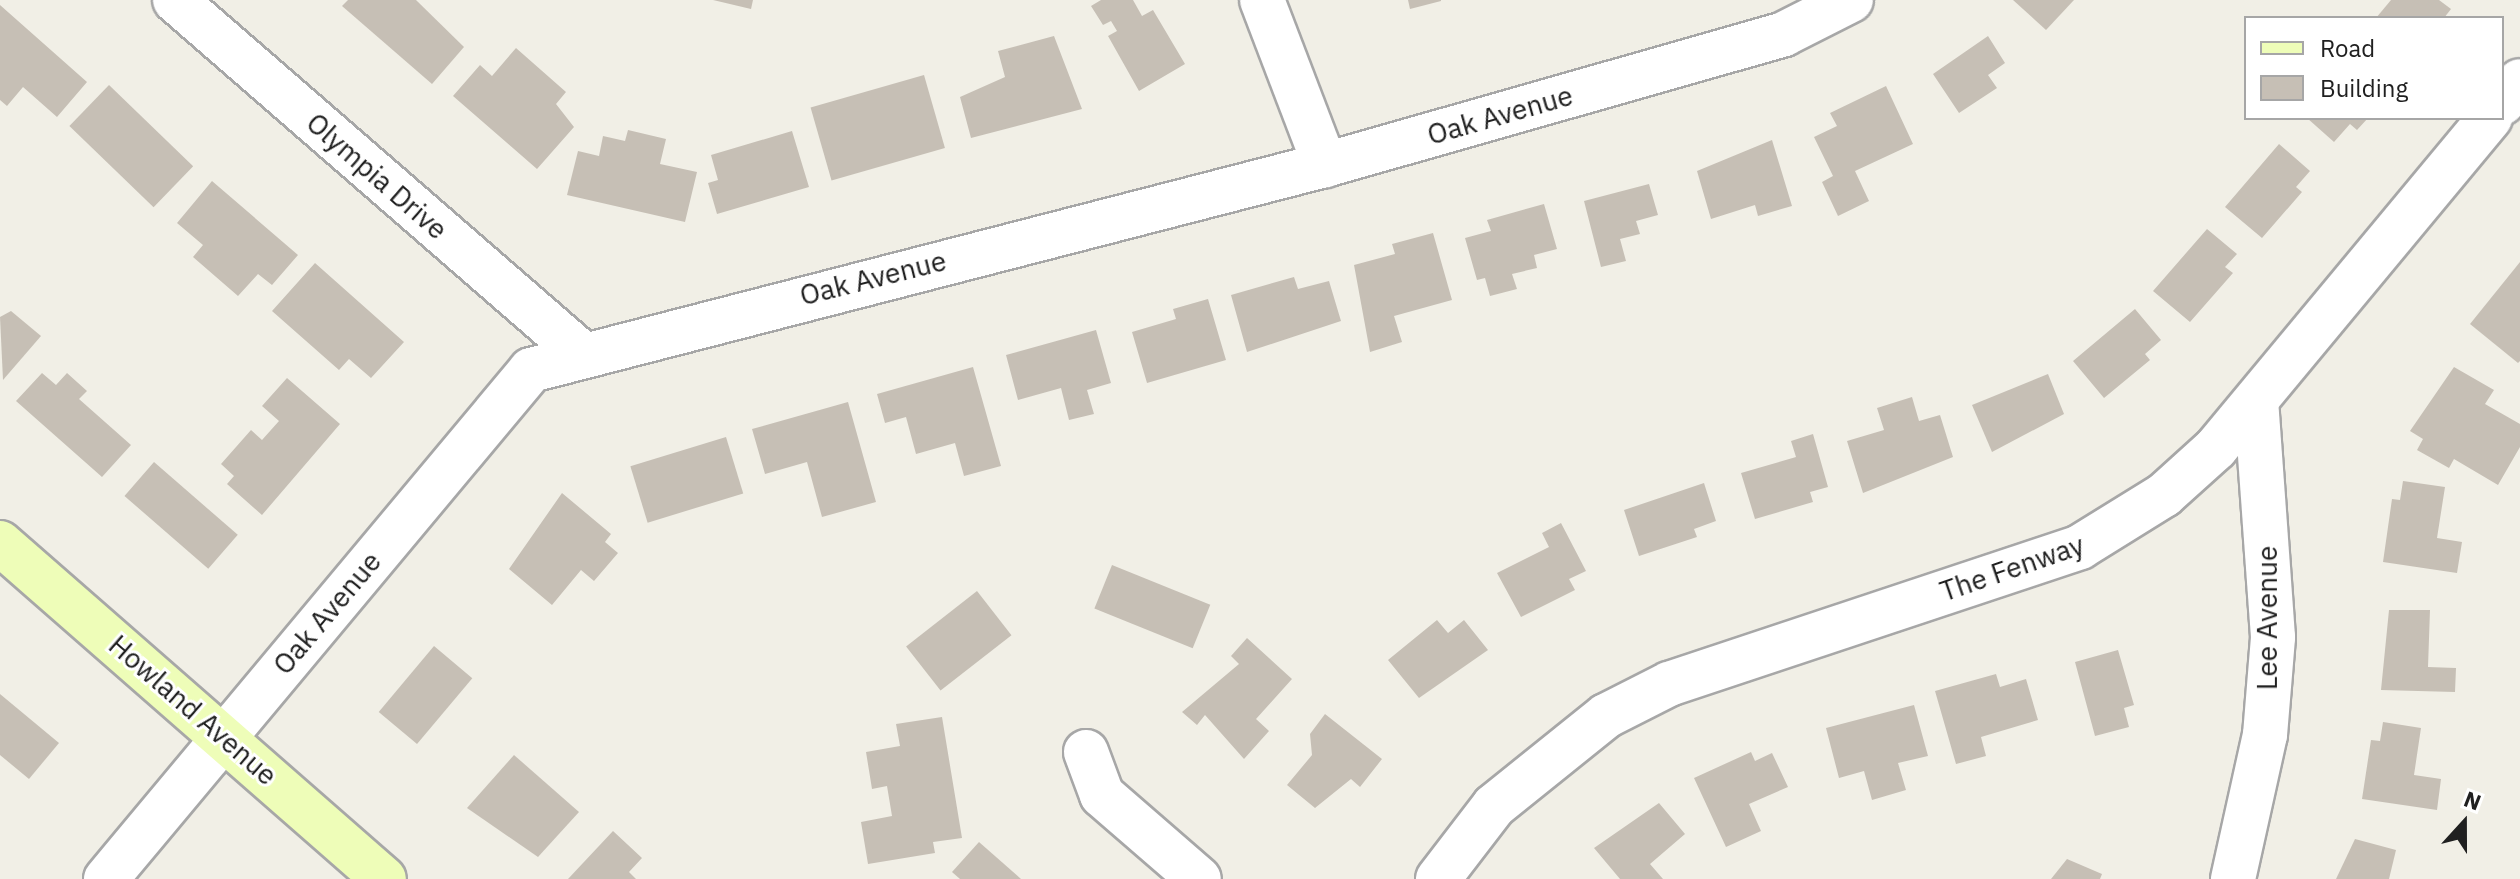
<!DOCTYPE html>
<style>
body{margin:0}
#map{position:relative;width:2520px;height:879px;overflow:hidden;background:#f1efe6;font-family:"IBM Plex Sans",sans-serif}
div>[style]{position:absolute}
.building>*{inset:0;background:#c6bfb5;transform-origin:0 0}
.roads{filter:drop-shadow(2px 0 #a7a7a7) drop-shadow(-2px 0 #a7a7a7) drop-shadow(0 2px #a7a7a7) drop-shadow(0 -2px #a7a7a7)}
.street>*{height:44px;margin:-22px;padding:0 22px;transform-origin:22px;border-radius:22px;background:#fff}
.secondary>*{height:44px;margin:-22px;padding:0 22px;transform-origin:22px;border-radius:22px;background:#eefdb8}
span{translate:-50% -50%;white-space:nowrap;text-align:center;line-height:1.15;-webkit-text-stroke:6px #fff;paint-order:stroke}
.street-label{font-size:28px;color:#202020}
.legend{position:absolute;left:2244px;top:16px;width:260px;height:104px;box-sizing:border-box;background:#fff;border:2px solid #a6a6a6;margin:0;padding:10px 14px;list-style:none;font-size:24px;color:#202020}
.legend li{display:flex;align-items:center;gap:16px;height:40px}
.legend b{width:40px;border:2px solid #a6a6a6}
.north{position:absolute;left:2424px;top:783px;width:80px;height:80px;-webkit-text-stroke:6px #fff;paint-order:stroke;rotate:21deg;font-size:22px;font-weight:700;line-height:32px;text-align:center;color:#202020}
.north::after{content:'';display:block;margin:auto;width:28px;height:36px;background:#202020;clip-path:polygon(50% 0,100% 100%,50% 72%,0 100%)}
</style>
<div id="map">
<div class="building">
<div style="clip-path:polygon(348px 0,416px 0,464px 47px,432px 84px,342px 6px)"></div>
<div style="clip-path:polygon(713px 0,753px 0,751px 9px)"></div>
<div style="clip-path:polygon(1101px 0,1133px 0,1142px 16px,1153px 10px,1185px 64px,1139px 91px,1108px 36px,1117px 31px,1111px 21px,1103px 25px,1091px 6px)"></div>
<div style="clip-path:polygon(1408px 0,1441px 0,1441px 1px,1410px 9px)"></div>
<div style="clip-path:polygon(2013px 0,2074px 0,2046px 30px)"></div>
<div style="clip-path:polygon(2391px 0,2439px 0,2451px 9px,2444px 18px,2376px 18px)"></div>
<div style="clip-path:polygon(0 5px,87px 82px,57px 117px,23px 87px,7px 106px,0 100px)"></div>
<div style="clip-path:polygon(1054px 36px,1082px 109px,971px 138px,960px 97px,1005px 77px,998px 51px)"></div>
<div style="clip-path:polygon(1988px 36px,2005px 63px,1988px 75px,1997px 88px,1959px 113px,1933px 74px)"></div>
<div style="clip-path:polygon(516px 48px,566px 92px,556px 104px,574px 127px,537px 169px,453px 96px,480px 65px,492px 76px)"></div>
<div style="left:924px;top:75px;width:76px;height:118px;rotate:74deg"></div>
<div style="left:109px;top:85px;width:117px;height:57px;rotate:44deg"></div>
<div style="clip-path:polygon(1886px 86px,1913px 144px,1855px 171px,1869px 201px,1838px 216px,1822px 182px,1833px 176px,1814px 137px,1837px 126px,1830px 113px)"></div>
<div style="clip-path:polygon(2307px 118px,2368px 118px,2357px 130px,2350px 124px,2334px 142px)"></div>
<div style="clip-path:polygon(628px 130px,666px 139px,660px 164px,697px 172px,685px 222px,567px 195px,578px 151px,599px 156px,603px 136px,625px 141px)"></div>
<div style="clip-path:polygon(792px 131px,809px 187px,717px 214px,708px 183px,718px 180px,711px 155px)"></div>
<div style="clip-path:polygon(1772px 140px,1792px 206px,1758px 216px,1755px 205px,1711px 219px,1697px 171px)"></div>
<div style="clip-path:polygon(2279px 144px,2310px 171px,2296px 187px,2302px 192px,2262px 238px,2225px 207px)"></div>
<div style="clip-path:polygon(212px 181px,298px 255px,272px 285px,258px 274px,238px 296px,193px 257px,203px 245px,177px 223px)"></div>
<div style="clip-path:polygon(1649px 184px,1658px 215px,1636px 221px,1640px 234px,1620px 239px,1626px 261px,1601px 267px,1584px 201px)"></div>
<div style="clip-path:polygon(1544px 204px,1557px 249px,1534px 255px,1537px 268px,1512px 274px,1517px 289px,1490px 296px,1485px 278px,1477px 280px,1465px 238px,1491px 231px,1487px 220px)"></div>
<div style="clip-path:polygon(2207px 229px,2237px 254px,2225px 267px,2233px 273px,2190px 322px,2153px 291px)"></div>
<div style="clip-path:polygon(1433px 233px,1452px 300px,1394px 316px,1402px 342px,1370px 352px,1354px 265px,1395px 254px,1392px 244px)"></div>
<div style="clip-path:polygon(2520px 262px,2520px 361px,2518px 363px,2470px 324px)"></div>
<div style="clip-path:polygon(315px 263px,404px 342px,371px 378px,349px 359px,339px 370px,272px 311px)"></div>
<div style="clip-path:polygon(1294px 277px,1298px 289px,1329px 281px,1341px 321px,1247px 352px,1231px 295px)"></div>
<div style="clip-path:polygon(1208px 299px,1226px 360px,1147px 383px,1132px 332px,1176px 319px,1173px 309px)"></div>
<div style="clip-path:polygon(2135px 309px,2161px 340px,2145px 354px,2150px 360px,2104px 398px,2073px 361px)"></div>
<div style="clip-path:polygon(11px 311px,41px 336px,3px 380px,0 317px)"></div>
<div style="clip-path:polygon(1096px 330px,1111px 383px,1087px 390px,1094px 414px,1069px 420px,1061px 388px,1018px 400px,1006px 355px)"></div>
<div style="clip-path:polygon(973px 367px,1001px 466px,964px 476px,955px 443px,916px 454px,906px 417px,885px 423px,877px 394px)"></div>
<div style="clip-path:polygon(2454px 367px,2494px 390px,2485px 404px,2520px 424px,2520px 447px,2498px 485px,2454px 459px,2449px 468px,2417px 450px,2423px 439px,2410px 431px)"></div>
<div style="clip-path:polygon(42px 373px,56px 385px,67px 373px,87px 391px,79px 399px,131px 445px,102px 477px,16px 401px)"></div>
<div style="clip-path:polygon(2048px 374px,2064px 414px,1992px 452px,1972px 405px)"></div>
<div style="clip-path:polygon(287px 378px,340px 424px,262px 515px,227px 484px,234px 476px,221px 464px,251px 430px,262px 440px,279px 421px,262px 406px)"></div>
<div style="clip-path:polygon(1912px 397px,1919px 421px,1940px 415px,1953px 457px,1863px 493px,1847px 441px,1884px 430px,1877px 408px)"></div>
<div style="clip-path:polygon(848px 402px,876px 502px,822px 517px,807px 462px,765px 474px,752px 429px)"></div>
<div style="clip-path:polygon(1813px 434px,1828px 487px,1810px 492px,1813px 502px,1755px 519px,1741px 473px,1796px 457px,1791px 441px)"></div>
<div style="left:726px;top:437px;width:59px;height:100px;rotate:73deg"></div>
<div style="left:154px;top:462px;width:111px;height:45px;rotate:41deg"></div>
<div style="clip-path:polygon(2403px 481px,2445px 487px,2437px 538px,2462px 542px,2457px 573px,2383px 562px,2392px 499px,2400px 500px)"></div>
<div style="clip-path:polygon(1704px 483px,1716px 521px,1694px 529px,1697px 537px,1639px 556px,1624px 510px)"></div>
<div style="clip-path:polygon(562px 493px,611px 534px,605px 542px,618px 553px,594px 581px,581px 570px,552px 605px,509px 569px)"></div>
<div style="clip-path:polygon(1561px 523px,1586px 571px,1569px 579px,1575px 590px,1521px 617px,1497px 573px,1549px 547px,1542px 533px)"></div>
<div style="left:1112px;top:565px;width:106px;height:47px;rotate:22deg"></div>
<div style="left:977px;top:591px;width:56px;height:90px;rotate:52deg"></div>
<div style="clip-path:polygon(2389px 610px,2430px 610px,2428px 667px,2456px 668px,2455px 692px,2381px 690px)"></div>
<div style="clip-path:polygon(1437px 620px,1448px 633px,1464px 620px,1488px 650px,1419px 698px,1388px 660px)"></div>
<div style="clip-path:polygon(1247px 638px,1292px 679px,1256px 719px,1269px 731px,1244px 759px,1205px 715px,1197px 725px,1182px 712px,1239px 664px,1231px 656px)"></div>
<div style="left:434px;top:646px;width:50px;height:86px;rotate:40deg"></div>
<div style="clip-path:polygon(2118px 650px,2134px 705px,2124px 708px,2129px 727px,2095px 736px,2075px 662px)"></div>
<div style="clip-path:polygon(1996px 674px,2000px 687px,2026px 679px,2038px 720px,1981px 737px,1986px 756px,1956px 764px,1935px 691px)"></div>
<div style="clip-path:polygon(0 694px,59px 743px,29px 779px,0 755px)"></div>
<div style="clip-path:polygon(1914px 705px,1928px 756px,1898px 763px,1906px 790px,1872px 800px,1864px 771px,1839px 778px,1826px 728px)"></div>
<div style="clip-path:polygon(1325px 714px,1382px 759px,1360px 787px,1351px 779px,1315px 808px,1287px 785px,1312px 755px,1310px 734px)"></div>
<div style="clip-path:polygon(942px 717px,962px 838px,933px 842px,935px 853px,868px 864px,861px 822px,892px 816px,887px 786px,872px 789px,866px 752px,900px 746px,896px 724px)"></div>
<div style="clip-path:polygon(2383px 722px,2421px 728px,2414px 775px,2441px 779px,2437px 810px,2362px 799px,2371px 740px,2380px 741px)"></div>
<div style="clip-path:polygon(1751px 752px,1755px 761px,1772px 753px,1788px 787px,1749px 804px,1761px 831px,1726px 847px,1694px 778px)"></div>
<div style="clip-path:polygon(514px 755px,579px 812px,538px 857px,467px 808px)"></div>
<div style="clip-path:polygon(1659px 803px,1685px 834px,1650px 864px,1663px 879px,1620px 879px,1594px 848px)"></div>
<div style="clip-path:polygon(613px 831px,642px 858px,629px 872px,636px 879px,568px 879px)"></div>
<div style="clip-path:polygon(2355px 839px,2396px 850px,2389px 879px,2336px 879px)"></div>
<div style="clip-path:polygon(979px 842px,1021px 879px,960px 879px,952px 872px)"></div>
<div style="clip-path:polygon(2067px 859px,2102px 874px,2100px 879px,2051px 879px)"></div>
</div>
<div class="roads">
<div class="street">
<div style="left:175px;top:0;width:537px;rotate:41deg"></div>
<div style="left:1262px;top:0;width:177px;rotate:69.1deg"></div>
<div style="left:2502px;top:103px;width:28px;rotate:-51deg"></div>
<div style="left:1086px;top:752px;width:46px;rotate:69.6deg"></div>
<div style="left:1102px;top:795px;width:128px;rotate:40.9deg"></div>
<div style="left:106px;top:879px;width:663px;rotate:-50.14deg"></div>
<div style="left:531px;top:370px;width:820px;rotate:-14.48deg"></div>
<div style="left:1325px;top:165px;width:477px;rotate:-15.9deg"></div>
<div style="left:1784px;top:34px;width:75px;rotate:-26.9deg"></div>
<div style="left:1438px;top:879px;width:92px;rotate:-52.5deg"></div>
<div style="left:1494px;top:806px;width:144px;rotate:-38.8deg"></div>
<div style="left:1606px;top:716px;width:71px;rotate:-26.9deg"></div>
<div style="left:1669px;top:684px;width:433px;rotate:-18.4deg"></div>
<div style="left:2080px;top:547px;width:99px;rotate:-31.8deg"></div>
<div style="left:2164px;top:495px;width:70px;rotate:-42.1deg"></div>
<div style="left:2216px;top:448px;width:429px;rotate:-50.3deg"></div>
<div style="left:2233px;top:879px;width:148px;rotate:-77.5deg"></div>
<div style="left:2265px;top:735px;width:98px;rotate:-85.3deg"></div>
<div style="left:2273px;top:637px;width:236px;rotate:-94.1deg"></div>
</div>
<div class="secondary">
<div style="left:0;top:543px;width:510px;rotate:41.19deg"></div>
</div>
</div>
<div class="street-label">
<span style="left:1500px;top:115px;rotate:-16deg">Oak Avenue</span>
<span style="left:377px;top:176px;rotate:41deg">Olympia Drive</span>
<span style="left:873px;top:278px;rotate:-14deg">Oak Avenue</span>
<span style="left:2012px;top:568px;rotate:-19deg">The Fenway</span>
<span style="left:327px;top:613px;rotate:-50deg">Oak Avenue</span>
<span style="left:2267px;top:618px;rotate:-90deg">Lee Avenue</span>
<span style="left:193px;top:710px;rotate:41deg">Howland Avenue</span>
</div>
<ul class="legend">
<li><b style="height:10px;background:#eefdb8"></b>Road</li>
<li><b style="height:22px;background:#c6bfb5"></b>Building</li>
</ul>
<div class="north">N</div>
</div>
